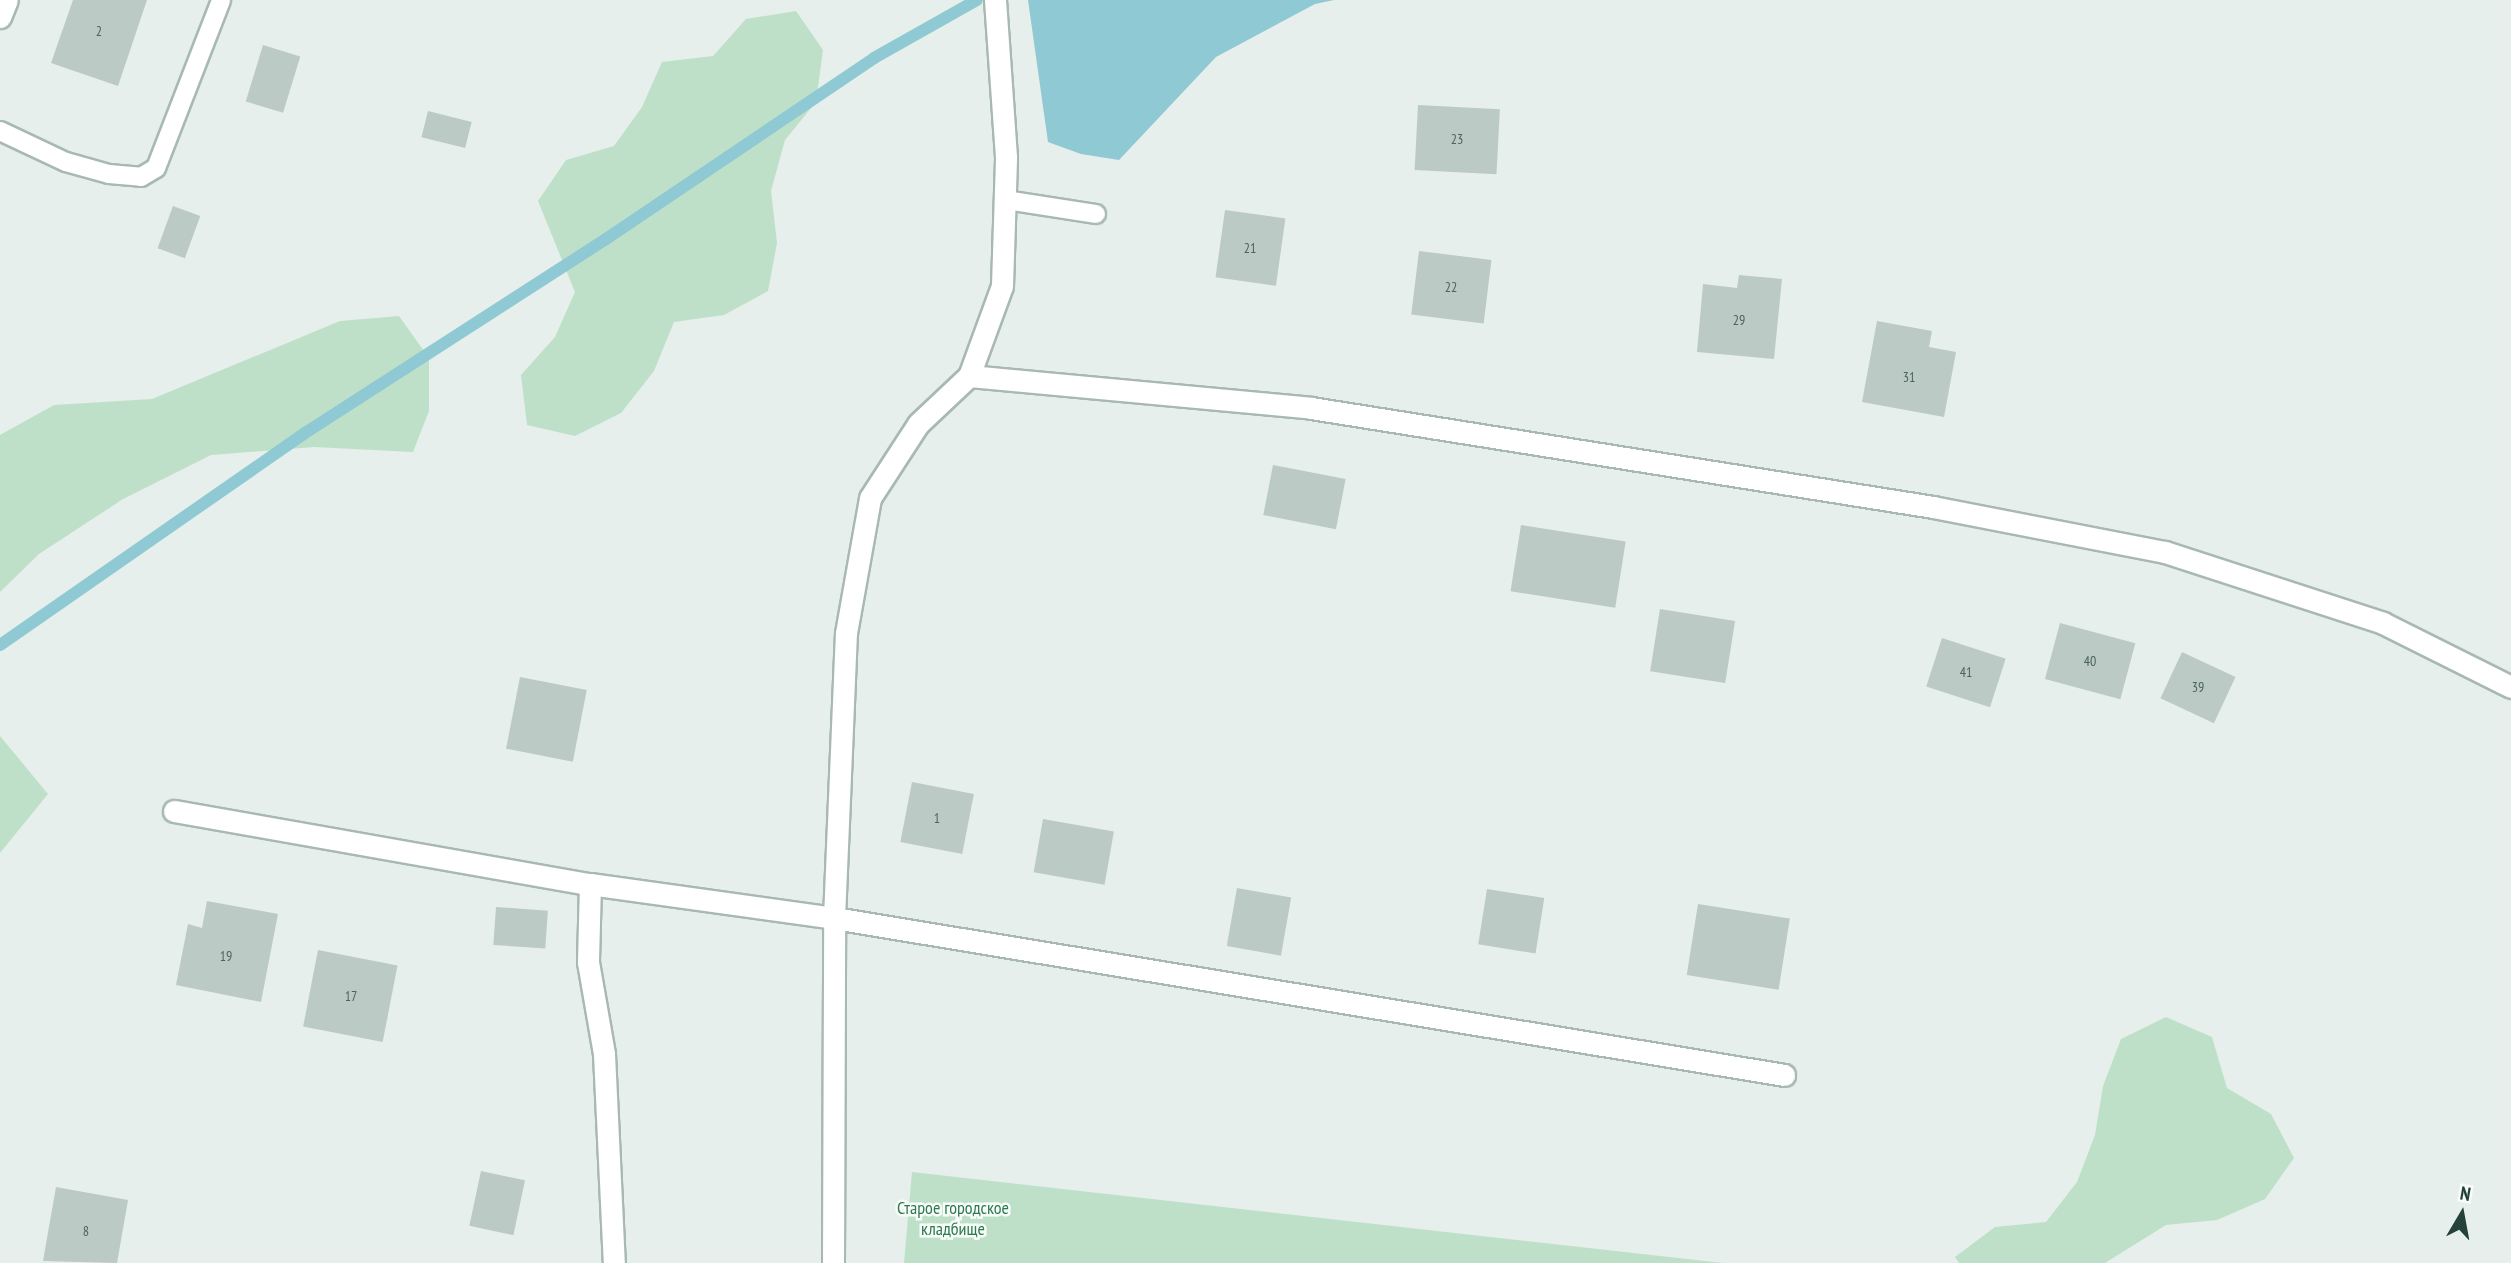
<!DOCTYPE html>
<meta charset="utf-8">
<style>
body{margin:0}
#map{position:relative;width:2511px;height:1263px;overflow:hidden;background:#e6efeb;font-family:"PT Sans Narrow",sans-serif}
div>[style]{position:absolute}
.green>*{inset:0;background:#bfe0c8}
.water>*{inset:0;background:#8ec9d4}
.stream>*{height:12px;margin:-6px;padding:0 6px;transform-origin:6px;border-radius:6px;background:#8ec9d4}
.building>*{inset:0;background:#bbcac4;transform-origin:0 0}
.roads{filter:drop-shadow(2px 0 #a8b8b2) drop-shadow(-2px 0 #a8b8b2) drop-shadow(0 2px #a8b8b2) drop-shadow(0 -2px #a8b8b2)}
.service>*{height:18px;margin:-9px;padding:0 9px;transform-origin:9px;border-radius:9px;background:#fff}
.minor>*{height:21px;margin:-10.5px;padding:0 10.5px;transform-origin:10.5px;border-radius:10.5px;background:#fff}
span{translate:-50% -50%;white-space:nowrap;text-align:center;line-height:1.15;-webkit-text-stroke:5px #f7fbf9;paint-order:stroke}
.number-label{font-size:14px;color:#4a645c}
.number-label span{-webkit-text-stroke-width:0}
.park-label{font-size:18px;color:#2d7a4b}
.north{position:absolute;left:2427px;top:1179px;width:70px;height:70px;-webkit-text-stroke:5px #f7fbf9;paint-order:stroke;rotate:10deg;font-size:19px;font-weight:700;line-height:28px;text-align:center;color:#24423a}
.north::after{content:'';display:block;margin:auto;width:24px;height:32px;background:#24423a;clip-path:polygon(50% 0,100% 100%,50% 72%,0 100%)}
</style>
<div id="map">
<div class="green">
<div style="clip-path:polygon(796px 11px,823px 50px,816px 102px,785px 140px,771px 191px,777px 243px,768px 291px,724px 315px,674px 322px,654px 371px,621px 413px,575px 436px,527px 425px,521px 375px,555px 337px,575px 292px,538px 201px,566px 160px,614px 146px,642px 107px,662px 62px,713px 56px,746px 19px)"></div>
<div style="clip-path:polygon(399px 316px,429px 358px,429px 411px,413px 452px,314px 447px,211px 455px,123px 499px,39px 554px,0 592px,0 435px,54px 405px,152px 399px,340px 321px)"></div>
<div style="clip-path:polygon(0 736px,48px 794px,0 853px)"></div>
<div style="clip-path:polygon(2166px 1017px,2212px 1037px,2227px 1088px,2271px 1114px,2294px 1158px,2265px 1199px,2217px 1220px,2166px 1225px,2105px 1263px,1959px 1263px,1955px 1257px,1995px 1227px,2046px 1222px,2077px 1182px,2095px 1135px,2103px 1086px,2121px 1039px)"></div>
<div style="clip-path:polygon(912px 1172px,1723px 1263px,904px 1263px)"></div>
</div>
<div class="water">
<div style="clip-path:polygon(1028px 0,1334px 0,1315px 4px,1216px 57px,1119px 160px,1081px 154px,1048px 142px)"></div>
</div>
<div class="stream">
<div style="left:0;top:645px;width:371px;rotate:-34.8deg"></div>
<div style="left:305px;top:433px;width:358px;rotate:-32.8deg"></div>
<div style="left:606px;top:239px;width:323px;rotate:-34deg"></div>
<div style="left:874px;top:58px;width:118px;rotate:-29.4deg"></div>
</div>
<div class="building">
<div style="clip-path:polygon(73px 0,147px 0,118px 86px,51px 63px)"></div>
<div style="left:263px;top:45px;width:39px;height:59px;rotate:17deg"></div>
<div style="left:1418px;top:105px;width:82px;height:65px;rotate:3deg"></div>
<div style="left:428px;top:111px;width:45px;height:27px;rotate:14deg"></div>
<div style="left:173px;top:206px;width:29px;height:45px;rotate:20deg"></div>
<div style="left:1225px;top:210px;width:61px;height:68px;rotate:8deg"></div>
<div style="left:1419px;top:251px;width:73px;height:64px;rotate:7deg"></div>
<div style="clip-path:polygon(1739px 275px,1782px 279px,1774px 359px,1697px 352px,1703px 284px,1737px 288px)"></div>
<div style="clip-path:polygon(1877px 321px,1932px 331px,1929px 347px,1956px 352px,1944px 417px,1862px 402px)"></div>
<div style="left:1273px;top:465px;width:74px;height:51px;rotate:11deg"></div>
<div style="left:1521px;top:525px;width:106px;height:67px;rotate:9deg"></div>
<div style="left:1660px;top:609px;width:76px;height:63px;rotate:9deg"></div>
<div style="left:2060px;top:623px;width:78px;height:58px;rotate:15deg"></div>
<div style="left:1942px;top:638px;width:67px;height:51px;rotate:18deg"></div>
<div style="left:2182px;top:652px;width:59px;height:51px;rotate:25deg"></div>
<div style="left:520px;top:677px;width:68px;height:73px;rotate:11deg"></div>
<div style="left:912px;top:782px;width:63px;height:61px;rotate:11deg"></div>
<div style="left:1043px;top:819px;width:72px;height:54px;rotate:10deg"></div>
<div style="left:1237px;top:888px;width:55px;height:59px;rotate:10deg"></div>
<div style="left:1487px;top:889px;width:58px;height:56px;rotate:9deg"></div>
<div style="clip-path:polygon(207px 901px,278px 914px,261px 1002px,176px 985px,188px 924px,202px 928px)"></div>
<div style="left:1698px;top:904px;width:93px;height:72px;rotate:9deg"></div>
<div style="left:496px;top:907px;width:52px;height:38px;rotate:4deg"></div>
<div style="left:318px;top:950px;width:81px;height:78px;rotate:11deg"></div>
<div style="left:481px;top:1171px;width:45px;height:56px;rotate:12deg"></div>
<div style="clip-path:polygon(56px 1187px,128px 1200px,117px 1263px,43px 1261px)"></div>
</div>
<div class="roads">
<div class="service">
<div style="left:0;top:131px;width:73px;rotate:25.2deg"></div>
<div style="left:66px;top:162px;width:45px;rotate:15.6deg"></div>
<div style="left:109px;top:174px;width:32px;rotate:5deg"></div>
<div style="left:141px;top:177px;width:17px;rotate:-31deg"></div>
<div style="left:156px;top:168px;width:180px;rotate:-68.8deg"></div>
<div style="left:1006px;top:200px;width:91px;rotate:8.8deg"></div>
</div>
<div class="minor">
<div style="left:0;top:17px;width:18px;rotate:-68deg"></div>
<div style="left:969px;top:376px;width:343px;rotate:5.3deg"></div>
<div style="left:1311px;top:408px;width:630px;rotate:9.04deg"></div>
<div style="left:1933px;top:507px;width:236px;rotate:11deg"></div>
<div style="left:2165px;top:552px;width:229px;rotate:18deg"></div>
<div style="left:2383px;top:623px;width:143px;rotate:26.6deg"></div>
<div style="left:174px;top:811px;width:422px;rotate:10deg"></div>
<div style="left:590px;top:884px;width:246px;rotate:7.9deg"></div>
<div style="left:834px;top:918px;width:963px;rotate:9.38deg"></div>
<div style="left:590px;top:884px;width:78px;rotate:91.5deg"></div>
<div style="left:588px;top:962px;width:93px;rotate:80.1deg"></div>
<div style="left:604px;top:1054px;width:209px;rotate:87.3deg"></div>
<div style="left:833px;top:1263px;width:345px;rotate:-89.8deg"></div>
<div style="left:834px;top:918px;width:285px;rotate:-87.6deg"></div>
<div style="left:846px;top:633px;width:137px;rotate:-79.9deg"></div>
<div style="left:870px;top:498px;width:88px;rotate:-57deg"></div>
<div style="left:918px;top:424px;width:70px;rotate:-43.3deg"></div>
<div style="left:969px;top:376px;width:96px;rotate:-69.9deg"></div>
<div style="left:1002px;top:286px;width:129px;rotate:-88.2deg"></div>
<div style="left:1006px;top:157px;width:157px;rotate:-94deg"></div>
</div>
</div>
<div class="number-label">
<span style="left:99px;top:31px">2</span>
<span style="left:1457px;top:139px">23</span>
<span style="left:1250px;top:248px">21</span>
<span style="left:1451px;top:287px">22</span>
<span style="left:1739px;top:320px">29</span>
<span style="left:1909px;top:377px">31</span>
<span style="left:2090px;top:661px">40</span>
<span style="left:1966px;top:672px">41</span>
<span style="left:2198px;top:687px">39</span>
<span style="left:937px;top:818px">1</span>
<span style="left:226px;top:956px">19</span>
<span style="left:351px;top:996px">17</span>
<span style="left:86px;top:1231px">8</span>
</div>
<div class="park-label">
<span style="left:953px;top:1219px">Старое городское<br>кладбище</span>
</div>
<div class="north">N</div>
</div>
